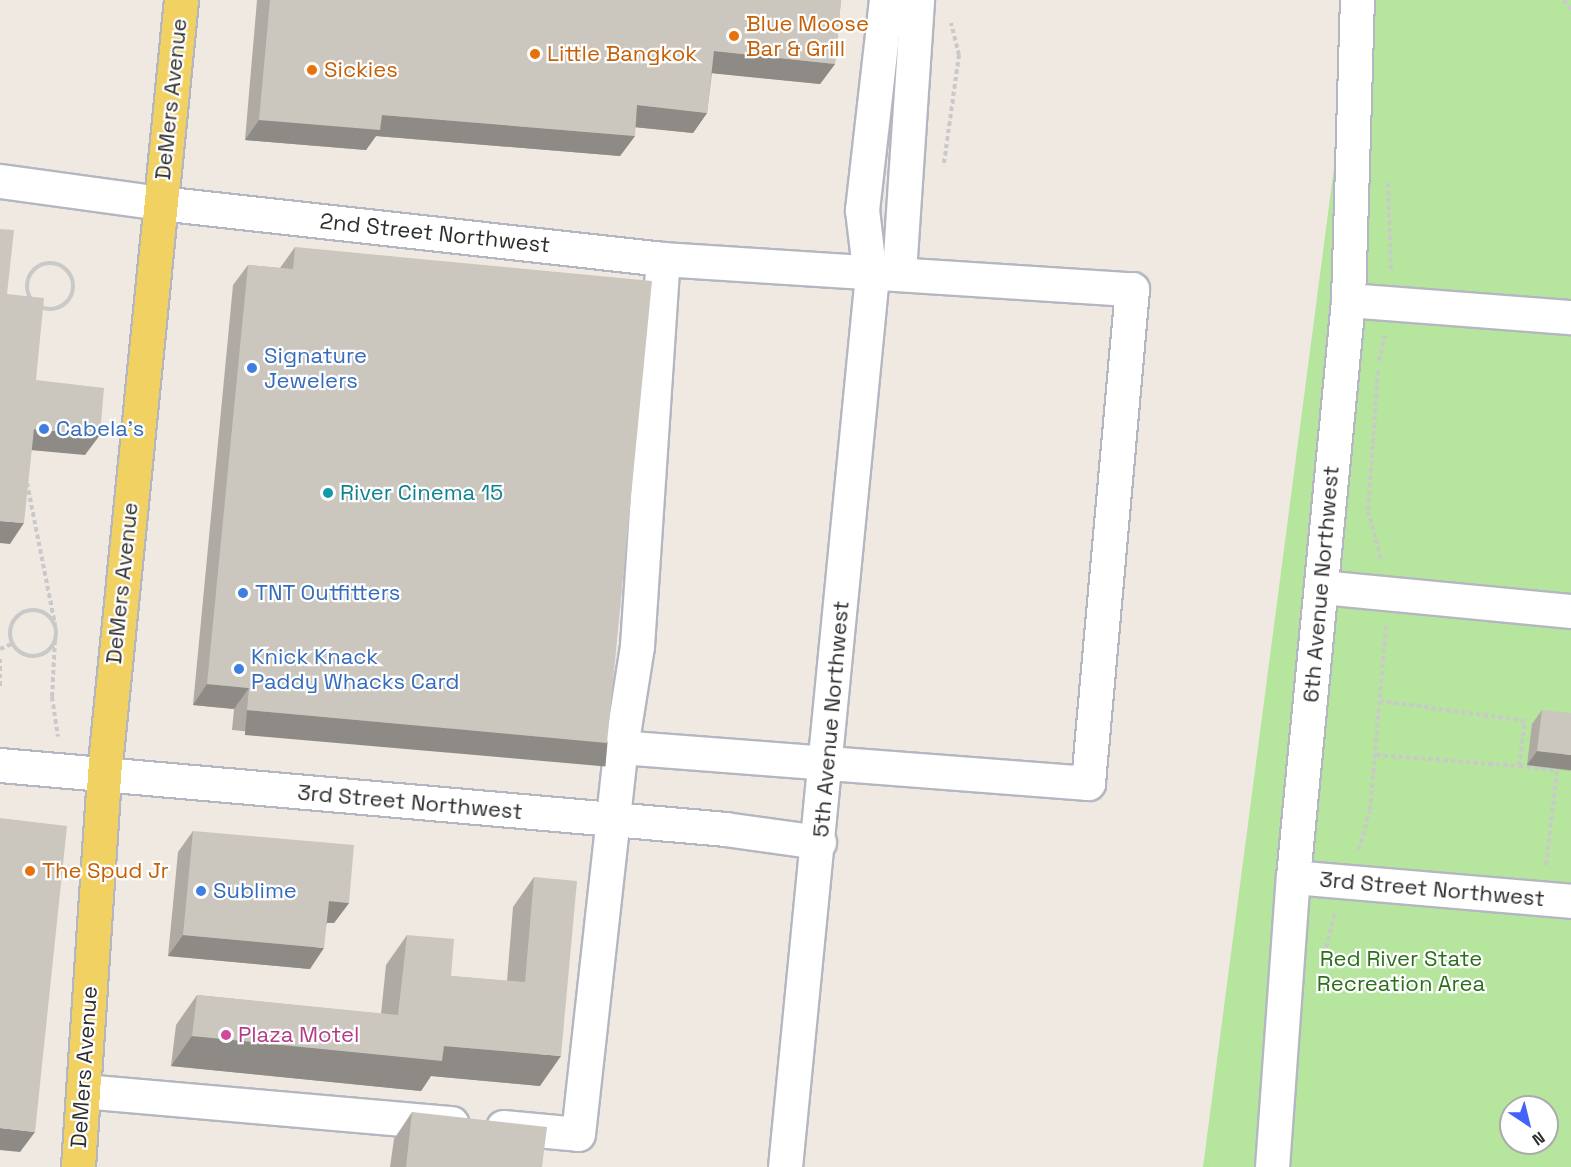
<!DOCTYPE html>
<style>
body{margin:0}
#map{position:relative;width:1571px;height:1167px;overflow:hidden;background:#efe9e1;font-family:"Space Grotesk",sans-serif}
div>[style]{position:absolute}
.green>*{inset:0;background:#b6e59e}
.path>*{height:4px;margin-top:-2px;transform-origin:0;background:repeating-linear-gradient(90deg,#c9c9c9 0 4.5px,transparent 0 7.5px)}
.path>.ring{margin:-2px;padding:0;box-sizing:content-box;background:none;border:4px solid #c9c9c9;border-radius:50%}
.roads{filter:drop-shadow(2px 0 #b4b7c1) drop-shadow(-2px 0 #b4b7c1) drop-shadow(0 2px #b4b7c1) drop-shadow(0 -2px #b4b7c1)}
.minor>*{height:33px;margin:-16.5px;padding:0 16.5px;transform-origin:16.5px;border-radius:16.5px;background:#fff}
.major>*{height:33px;margin:-16.5px;padding:0 16.5px;transform-origin:16.5px;border-radius:16.5px;background:#f2d163}
.wall>*{inset:0;background:#afaba4}
.shaded-wall>*{inset:0;background:#8e8b86;transform-origin:0 0}
.building>*{inset:0;background:#cbc7bf}
.dots>*{width:16px;height:16px;translate:-50% -50%;box-sizing:border-box;border:3px solid #fff;border-radius:50%}
span{translate:-50% -50%;white-space:nowrap;text-align:center;line-height:1.15;-webkit-text-stroke:4.5px #fff;paint-order:stroke}
.food-label{font-size:22px;color:#c56008}
.left{translate:0 -50%;text-align:left}
.street-label{font-size:22px;color:#2e2e2e}
.shop-label{font-size:22px;color:#366cbe}
.culture-label{font-size:22px;color:#0d838f}
.park-label{font-size:22px;color:#2c6e1b}
.hotel-label{font-size:22px;color:#b23c85}
.north{position:absolute;left:1499px;top:1095px;width:60px;height:60px;box-sizing:border-box;background:#fff;border:2px solid #ababab;border-radius:50%;rotate:145deg;font-size:16px;font-weight:700;line-height:24px;text-align:center;color:#2e2e2e}
.north::after{content:'';display:block;margin:auto;width:21px;height:27px;background:#4264fb;clip-path:polygon(50% 0,100% 100%,50% 72%,0 100%)}
</style>
<div id="map">
<div class="green">
<div style="clip-path:polygon(evenodd,1356px 0,1571px 0,1571px 1167px,1203px 1167px,1356px 0,1511px 1107px,1547px 1107px,1547px 1143px,1511px 1143px,1511px 1107px)"></div>
</div>
<div class="path">
<div style="left:1564px;top:0;width:12px;rotate:55deg"></div>
<div style="left:944px;top:163px;width:109px;rotate:-82.1deg"></div>
<div style="left:959px;top:55px;width:33px;rotate:-104deg"></div>
<div style="left:1388px;top:183px;width:86px;rotate:88deg"></div>
<div class="ring" style="left:27px;top:263px;width:42px;height:42px"></div>
<div style="left:1379px;top:361px;width:26px;rotate:-77deg"></div>
<div style="left:1378px;top:371px;width:140px;rotate:94.1deg"></div>
<div style="left:1368px;top:511px;width:50px;rotate:74.8deg"></div>
<div style="left:27px;top:483px;width:145px;rotate:78.8deg"></div>
<div class="ring" style="left:10px;top:610px;width:42px;height:42px"></div>
<div style="left:55px;top:640px;width:57px;rotate:93deg"></div>
<div style="left:52px;top:697px;width:40px;rotate:81.5deg"></div>
<div style="left:0;top:649px;width:13px;rotate:-23deg"></div>
<div style="left:0;top:659px;width:27px;rotate:90deg"></div>
<div style="left:1376px;top:755px;width:143px;rotate:4.4deg"></div>
<div style="left:1519px;top:766px;width:45px;rotate:-82.4deg"></div>
<div style="left:1525px;top:721px;width:145px;rotate:-172.1deg"></div>
<div style="left:1519px;top:766px;width:38px;rotate:7deg"></div>
<div style="left:1557px;top:771px;width:95px;rotate:96.7deg"></div>
<div style="left:1359px;top:850px;width:41px;rotate:-74.6deg"></div>
<div style="left:1370px;top:810px;width:185px;rotate:-85deg"></div>
<div style="left:1324px;top:955px;width:43px;rotate:-75.3deg"></div>
</div>
<div class="roads">
<div class="minor">
<div style="left:0;top:181px;width:162px;rotate:7.8deg"></div>
<div style="left:160px;top:203px;width:506px;rotate:6.35deg"></div>
<div style="left:663px;top:259px;width:470px;rotate:3.7deg"></div>
<div style="left:1132px;top:289px;width:496px;rotate:95.1deg"></div>
<div style="left:1088px;top:783px;width:468px;rotate:-175.6deg"></div>
<div style="left:899px;top:272px;width:273px;rotate:-86.2deg"></div>
<div style="left:1348px;top:300px;width:224px;rotate:4.4deg"></div>
<div style="left:1321px;top:587px;width:251px;rotate:5.5deg"></div>
<div style="left:0;top:765px;width:728px;rotate:5.04deg"></div>
<div style="left:725px;top:829px;width:95px;rotate:7.9deg"></div>
<div style="left:1293px;top:877px;width:279px;rotate:4.9deg"></div>
<div style="left:83px;top:1091px;width:370px;rotate:5deg"></div>
<div style="left:503px;top:1127px;width:75px;rotate:5.3deg"></div>
<div style="left:578px;top:1134px;width:389px;rotate:-83.7deg"></div>
<div style="left:621px;top:747px;width:102px;rotate:-81deg"></div>
<div style="left:637px;top:646px;width:388px;rotate:-86.2deg"></div>
<div style="left:785px;top:1167px;width:886px;rotate:-84.43deg"></div>
<div style="left:871px;top:285px;width:76px;rotate:-96.8deg"></div>
<div style="left:862px;top:210px;width:211px;rotate:-83.5deg"></div>
<div style="left:1272px;top:1167px;width:291px;rotate:-85.9deg"></div>
<div style="left:1293px;top:877px;width:580px;rotate:-84.55deg"></div>
<div style="left:1348px;top:300px;width:300px;rotate:-88.3deg"></div>
</div>
<div class="major">
<div style="left:78px;top:1167px;width:394px;rotate:-86.2deg"></div>
<div style="left:104px;top:774px;width:778px;rotate:-84.32deg"></div>
</div>
</div>
<div class="wall">
<div style="clip-path:polygon(257px 0,841px 0,835px 64px,820px 84px,712px 73px,707px 113px,693px 133px,635px 127px,635px 136px,620px 156px,376px 136px,366px 150px,245px 140px)"></div>
<div style="clip-path:polygon(295px 247px,607px 743px,592px 764px,232px 730px,234px 709px,193px 705px,233px 285px,248px 265px,280px 268px)"></div>
<div style="clip-path:polygon(1542px 710px,1571px 771px,1527px 765px,1532px 724px)"></div>
<div style="clip-path:polygon(193px 831px,349px 903px,334px 923px,327px 923px,310px 969px,168px 956px,178px 852px)"></div>
<div style="clip-path:polygon(534px 877px,540px 1086px,431px 1076px,421px 1091px,171px 1066px,176px 1025px,197px 995px,381px 1014px,386px 965px,407px 935px,451px 976px,507px 981px,513px 907px)"></div>
<div style="clip-path:polygon(412px 1112px,542px 1167px,390px 1167px,394px 1139px)"></div>
</div>
<div class="shaded-wall">
<div style="clip-path:polygon(714px 51px,835px 64px,820px 84px,700px 72px)"></div>
<div style="clip-path:polygon(637px 105px,707px 113px,693px 133px,623px 126px)"></div>
<div style="clip-path:polygon(382px 115px,635px 136px,620px 156px,376px 136px,366px 150px,245px 140px,259px 120px)"></div>
<div style="clip-path:polygon(34px 429px,100px 435px,85px 455px,19px 449px)"></div>
<div style="clip-path:polygon(0 521px,24px 523px,10px 544px,0 543px)"></div>
<div style="clip-path:polygon(207px 684px,249px 688px,234px 709px,193px 705px)"></div>
<div style="left:247px;top:710px;width:362px;height:25px;rotate:5deg"></div>
<div style="clip-path:polygon(1537px 751px,1571px 755px,1571px 770px,1527px 765px)"></div>
<div style="clip-path:polygon(329px 901px,349px 903px,334px 923px,314px 922px)"></div>
<div style="clip-path:polygon(183px 935px,324px 948px,310px 969px,168px 956px)"></div>
<div style="clip-path:polygon(192px 1036px,444px 1046px,561px 1056px,540px 1086px,431px 1076px,421px 1091px,171px 1066px)"></div>
<div style="clip-path:polygon(0 1128px,35px 1132px,20px 1152px,0 1150px)"></div>
</div>
<div class="building">
<div style="clip-path:polygon(270px 0,841px 0,835px 64px,714px 51px,707px 113px,637px 105px,635px 136px,382px 115px,380px 130px,259px 120px)"></div>
<div style="clip-path:polygon(0 229px,14px 230px,7px 294px,44px 298px,36px 380px,104px 388px,100px 435px,34px 429px,24px 523px,0 521px)"></div>
<div style="clip-path:polygon(295px 247px,652px 281px,607px 743px,247px 710px,249px 688px,207px 684px,248px 265px,293px 269px)"></div>
<div style="clip-path:polygon(1542px 710px,1571px 713px,1571px 755px,1537px 751px)"></div>
<div style="clip-path:polygon(0 818px,67px 826px,35px 1132px,0 1128px)"></div>
<div style="clip-path:polygon(193px 831px,354px 845px,349px 903px,329px 901px,324px 948px,183px 935px)"></div>
<div style="clip-path:polygon(534px 877px,577px 881px,561px 1056px,444px 1046px,442px 1061px,192px 1036px,197px 995px,398px 1015px,407px 935px,454px 939px,451px 976px,525px 982px)"></div>
<div style="clip-path:polygon(412px 1112px,547px 1127px,542px 1167px,406px 1167px)"></div>
</div>
<div class="dots">
<div style="left:734px;top:36px;background:#e8710a"></div>
<div style="left:535px;top:54px;background:#e8710a"></div>
<div style="left:312px;top:70px;background:#e8710a"></div>
<div style="left:252px;top:368px;background:#3f7fe0"></div>
<div style="left:44px;top:429px;background:#3f7fe0"></div>
<div style="left:328px;top:493px;background:#0f9aa8"></div>
<div style="left:243px;top:593px;background:#3f7fe0"></div>
<div style="left:239px;top:669px;background:#3f7fe0"></div>
<div style="left:30px;top:871px;background:#e8710a"></div>
<div style="left:201px;top:891px;background:#3f7fe0"></div>
<div style="left:226px;top:1035px;background:#d1479c"></div>
</div>
<div class="food-label">
<span class="left" style="left:746px;top:36px">Blue Moose<br>Bar &amp; Grill</span>
<span class="left" style="left:547px;top:54px">Little Bangkok</span>
<span class="left" style="left:324px;top:70px">Sickies</span>
<span class="left" style="left:42px;top:871px">The Spud Jr</span>
</div>
<div class="street-label">
<span style="left:171px;top:99px;rotate:-84deg">DeMers Avenue</span>
<span style="left:435px;top:233px;rotate:6deg">2nd Street Northwest</span>
<span style="left:122px;top:583px;rotate:-84deg">DeMers Avenue</span>
<span style="left:1321px;top:584px;rotate:-85deg">6th Avenue Northwest</span>
<span style="left:831px;top:719px;rotate:-85deg">5th Avenue Northwest</span>
<span style="left:410px;top:802px;rotate:5deg">3rd Street Northwest</span>
<span style="left:1432px;top:889px;rotate:5deg">3rd Street Northwest</span>
<span style="left:84px;top:1067px;rotate:-86deg">DeMers Avenue</span>
</div>
<div class="shop-label">
<span class="left" style="left:264px;top:368px">Signature<br>Jewelers</span>
<span class="left" style="left:56px;top:429px">Cabela's</span>
<span class="left" style="left:255px;top:593px">TNT Outfitters</span>
<span class="left" style="left:251px;top:669px">Knick Knack<br>Paddy Whacks Card</span>
<span class="left" style="left:213px;top:891px">Sublime</span>
</div>
<div class="culture-label">
<span class="left" style="left:340px;top:493px">River Cinema 15</span>
</div>
<div class="park-label">
<span style="left:1401px;top:971px">Red River State<br>Recreation Area</span>
</div>
<div class="hotel-label">
<span class="left" style="left:238px;top:1035px">Plaza Motel</span>
</div>
<div class="north">N</div>
</div>
